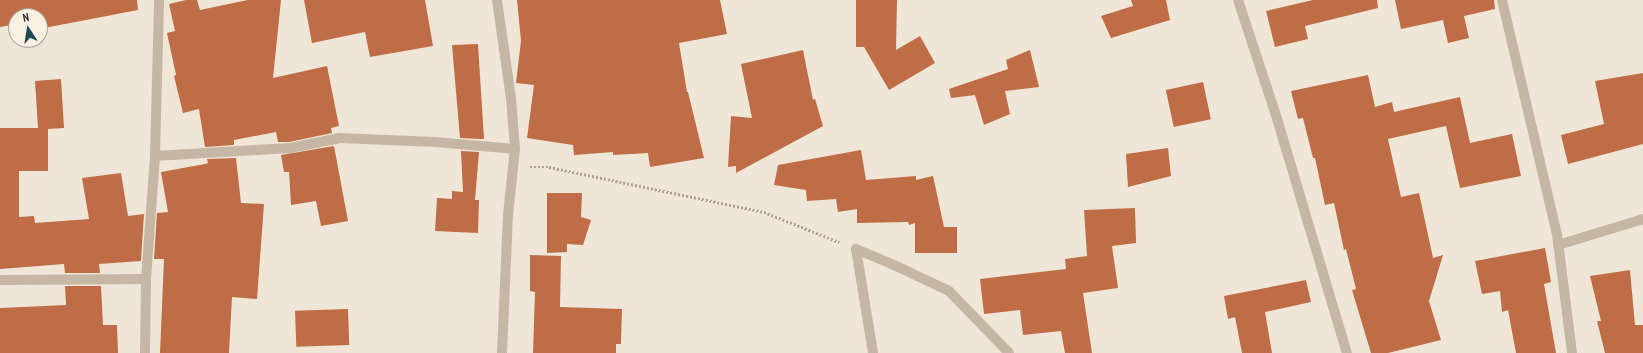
<!DOCTYPE html>
<style>
body{margin:0}
#map{position:relative;width:1643px;height:353px;overflow:hidden;background:#efe6d7;font-family:"PT Sans Narrow",sans-serif}
div>[style]{position:absolute}
.building>*{inset:0;background:#bf6d46;transform-origin:0 0}
.path>*{height:2.5px;margin-top:-1.25px;transform-origin:0;background:repeating-linear-gradient(90deg,#b1a18f 0 2px,transparent 0 4px)}
.minor>*{height:10px;margin:-5px;padding:0 5px;transform-origin:5px;border-radius:5px;background:#c6b7a4}
span{translate:-50% -50%;white-space:nowrap;text-align:center;line-height:1.15;-webkit-text-stroke:3.5px #f7f0e3;paint-order:stroke}
.north{position:absolute;left:8px;top:8px;width:40px;height:40px;box-sizing:border-box;background:#f7f0e3;border:1px solid #a8a197;border-radius:50%;rotate:348deg;font-size:11px;font-weight:700;line-height:16px;text-align:center;color:#322a25}
.north::after{content:'';display:block;margin:auto;width:14px;height:18px;background:#1e4950;clip-path:polygon(50% 0,100% 100%,50% 72%,0 100%)}
</style>
<div id="map">
<div class="building">
<div style="clip-path:polygon(0 0,137px 0,138px 10px,44px 28px,40px 16px,16px 16px,16px 24px,0 27px)"></div>
<div style="clip-path:polygon(186px 0,197px 0,200px 10px,248px 0,281px 0,273px 78px,327px 66px,339px 126px,331px 128px,332px 133px,289px 142px,278px 142px,276px 132px,234px 140px,234px 145px,205px 147px,199px 109px,183px 113px,174px 76px,176px 75px,167px 33px,175px 31px,169px 4px)"></div>
<div style="clip-path:polygon(304px 0,425px 0,433px 46px,370px 57px,365px 32px,312px 43px)"></div>
<div style="clip-path:polygon(517px 0,720px 0,727px 34px,679px 43px,687px 92px,688px 92px,704px 158px,650px 167px,648px 153px,613px 155px,613px 152px,574px 155px,573px 145px,527px 138px,534px 85px,516px 83px,521px 41px)"></div>
<div style="clip-path:polygon(856px 0,897px 0,896px 50px,920px 36px,935px 63px,889px 90px,864px 47px,856px 47px)"></div>
<div style="clip-path:polygon(1131px 0,1166px 0,1170px 20px,1111px 38px,1101px 16px,1133px 6px)"></div>
<div style="clip-path:polygon(1313px 0,1377px 0,1378px 8px,1305px 26px,1308px 39px,1275px 47px,1266px 11px)"></div>
<div style="clip-path:polygon(1395px 0,1494px 0,1495px 9px,1464px 16px,1469px 38px,1448px 43px,1443px 20px,1401px 29px)"></div>
<div style="clip-path:polygon(478px 44px,484px 139px,480px 139px,460px 138px,452px 45px)"></div>
<div style="clip-path:polygon(803px 50px,813px 100px,815px 99px,823px 126px,736px 173px,736px 166px,728px 167px,731px 116px,752px 118px,741px 64px)"></div>
<div style="clip-path:polygon(1030px 50px,1039px 87px,1005px 91px,1010px 114px,984px 125px,975px 95px,951px 98px,949px 89px,1008px 69px,1006px 60px)"></div>
<div style="clip-path:polygon(1643px 73px,1643px 144px,1568px 164px,1561px 135px,1604px 124px,1595px 81px)"></div>
<div style="clip-path:polygon(1368px 75px,1375px 107px,1392px 102px,1394px 112px,1460px 97px,1470px 143px,1512px 134px,1521px 176px,1460px 188px,1446px 126px,1388px 139px,1401px 197px,1419px 193px,1433px 258px,1443px 255px,1429px 301px,1441px 340px,1388px 353px,1371px 353px,1352px 290px,1356px 289px,1346px 249px,1344px 250px,1334px 203px,1325px 205px,1315px 158px,1313px 158px,1303px 118px,1298px 119px,1291px 91px)"></div>
<div style="clip-path:polygon(61px 79px,64px 128px,48px 129px,48px 171px,19px 171px,19px 217px,34px 216px,35px 223px,89px 219px,82px 178px,121px 173px,128px 216px,144px 214px,141px 261px,99px 264px,100px 273px,65px 273px,64px 264px,0 269px,0 128px,38px 128px,35px 81px)"></div>
<div style="left:1203px;top:82px;width:38px;height:38px;rotate:78deg"></div>
<div style="clip-path:polygon(334px 146px,348px 221px,321px 226px,316px 201px,291px 205px,289px 172px,284px 172px,281px 155px)"></div>
<div style="clip-path:polygon(1168px 148px,1171px 176px,1128px 187px,1126px 154px)"></div>
<div style="clip-path:polygon(861px 150px,866px 180px,916px 176px,916px 180px,933px 176px,944px 227px,957px 227px,957px 253px,915px 253px,915px 223px,909px 225px,908px 222px,857px 223px,857px 209px,838px 212px,836px 199px,807px 201px,806px 190px,774px 185px,778px 165px)"></div>
<div style="clip-path:polygon(461px 151px,479px 152px,475px 200px,479px 200px,478px 233px,435px 231px,437px 198px,452px 199px,452px 191px,463px 192px)"></div>
<div style="clip-path:polygon(236px 158px,241px 203px,264px 204px,257px 299px,232px 297px,229px 353px,160px 353px,164px 259px,154px 259px,157px 213px,168px 212px,161px 172px,205px 164px,208px 163px,207px 159px)"></div>
<div style="clip-path:polygon(547px 193px,582px 193px,581px 217px,591px 220px,583px 245px,567px 244px,567px 252px,547px 253px)"></div>
<div style="clip-path:polygon(1135px 208px,1136px 243px,1112px 246px,1118px 288px,1083px 293px,1092px 353px,1065px 353px,1061px 331px,1023px 335px,1020px 310px,984px 314px,980px 279px,1066px 269px,1065px 259px,1087px 256px,1084px 210px)"></div>
<div style="clip-path:polygon(1545px 248px,1551px 282px,1544px 284px,1556px 353px,1516px 353px,1508px 310px,1502px 312px,1500px 291px,1482px 294px,1475px 261px)"></div>
<div style="clip-path:polygon(530px 255px,561px 256px,560px 307px,622px 309px,621px 344px,616px 344px,616px 353px,533px 353px,535px 292px,530px 291px)"></div>
<div style="clip-path:polygon(1630px 270px,1635px 325px,1643px 325px,1643px 353px,1605px 353px,1597px 321px,1601px 321px,1590px 276px)"></div>
<div style="clip-path:polygon(1306px 280px,1311px 302px,1265px 312px,1272px 353px,1242px 353px,1235px 317px,1228px 319px,1224px 296px)"></div>
<div style="clip-path:polygon(65px 286px,101px 286px,103px 325px,117px 325px,118px 353px,0 353px,0 308px,66px 305px)"></div>
<div style="left:348px;top:309px;width:36px;height:53px;rotate:88deg"></div>
</div>
<div class="path">
<div style="left:530px;top:167px;width:19px"></div>
<div style="left:549px;top:167px;width:220px;rotate:11.8deg"></div>
<div style="left:764px;top:212px;width:81px;rotate:21.8deg"></div>
</div>
<div class="minor">
<div style="left:497px;top:0;width:99px;rotate:81.9deg"></div>
<div style="left:511px;top:98px;width:51px;rotate:85.5deg"></div>
<div style="left:515px;top:149px;width:66px;rotate:96.1deg"></div>
<div style="left:508px;top:215px;width:138px;rotate:92.5deg"></div>
<div style="left:1238px;top:0;width:128px;rotate:71.8deg"></div>
<div style="left:1278px;top:122px;width:241px;rotate:73.4deg"></div>
<div style="left:1502px;top:0;width:240px;rotate:76.8deg"></div>
<div style="left:1557px;top:234px;width:120px;rotate:82.8deg"></div>
<div style="left:155px;top:156px;width:135px;rotate:-3.4deg"></div>
<div style="left:290px;top:148px;width:51px;rotate:-11.3deg"></div>
<div style="left:340px;top:138px;width:95px;rotate:2.4deg"></div>
<div style="left:435px;top:142px;width:80px;rotate:5deg"></div>
<div style="left:1558px;top:245px;width:89px;rotate:-17deg"></div>
<div style="left:856px;top:249px;width:41px;rotate:22.8deg"></div>
<div style="left:894px;top:265px;width:61px;rotate:25.3deg"></div>
<div style="left:949px;top:291px;width:86px;rotate:45.9deg"></div>
<div style="left:856px;top:249px;width:105px;rotate:80.7deg"></div>
<div style="left:0;top:280px;width:146px;rotate:-0.4deg"></div>
<div style="left:145px;top:353px;width:74px;rotate:-89.2deg"></div>
<div style="left:146px;top:279px;width:123px;rotate:-85.8deg"></div>
<div style="left:155px;top:156px;width:156px;rotate:-88.5deg"></div>
</div>
<div class="north">N</div>
</div>
